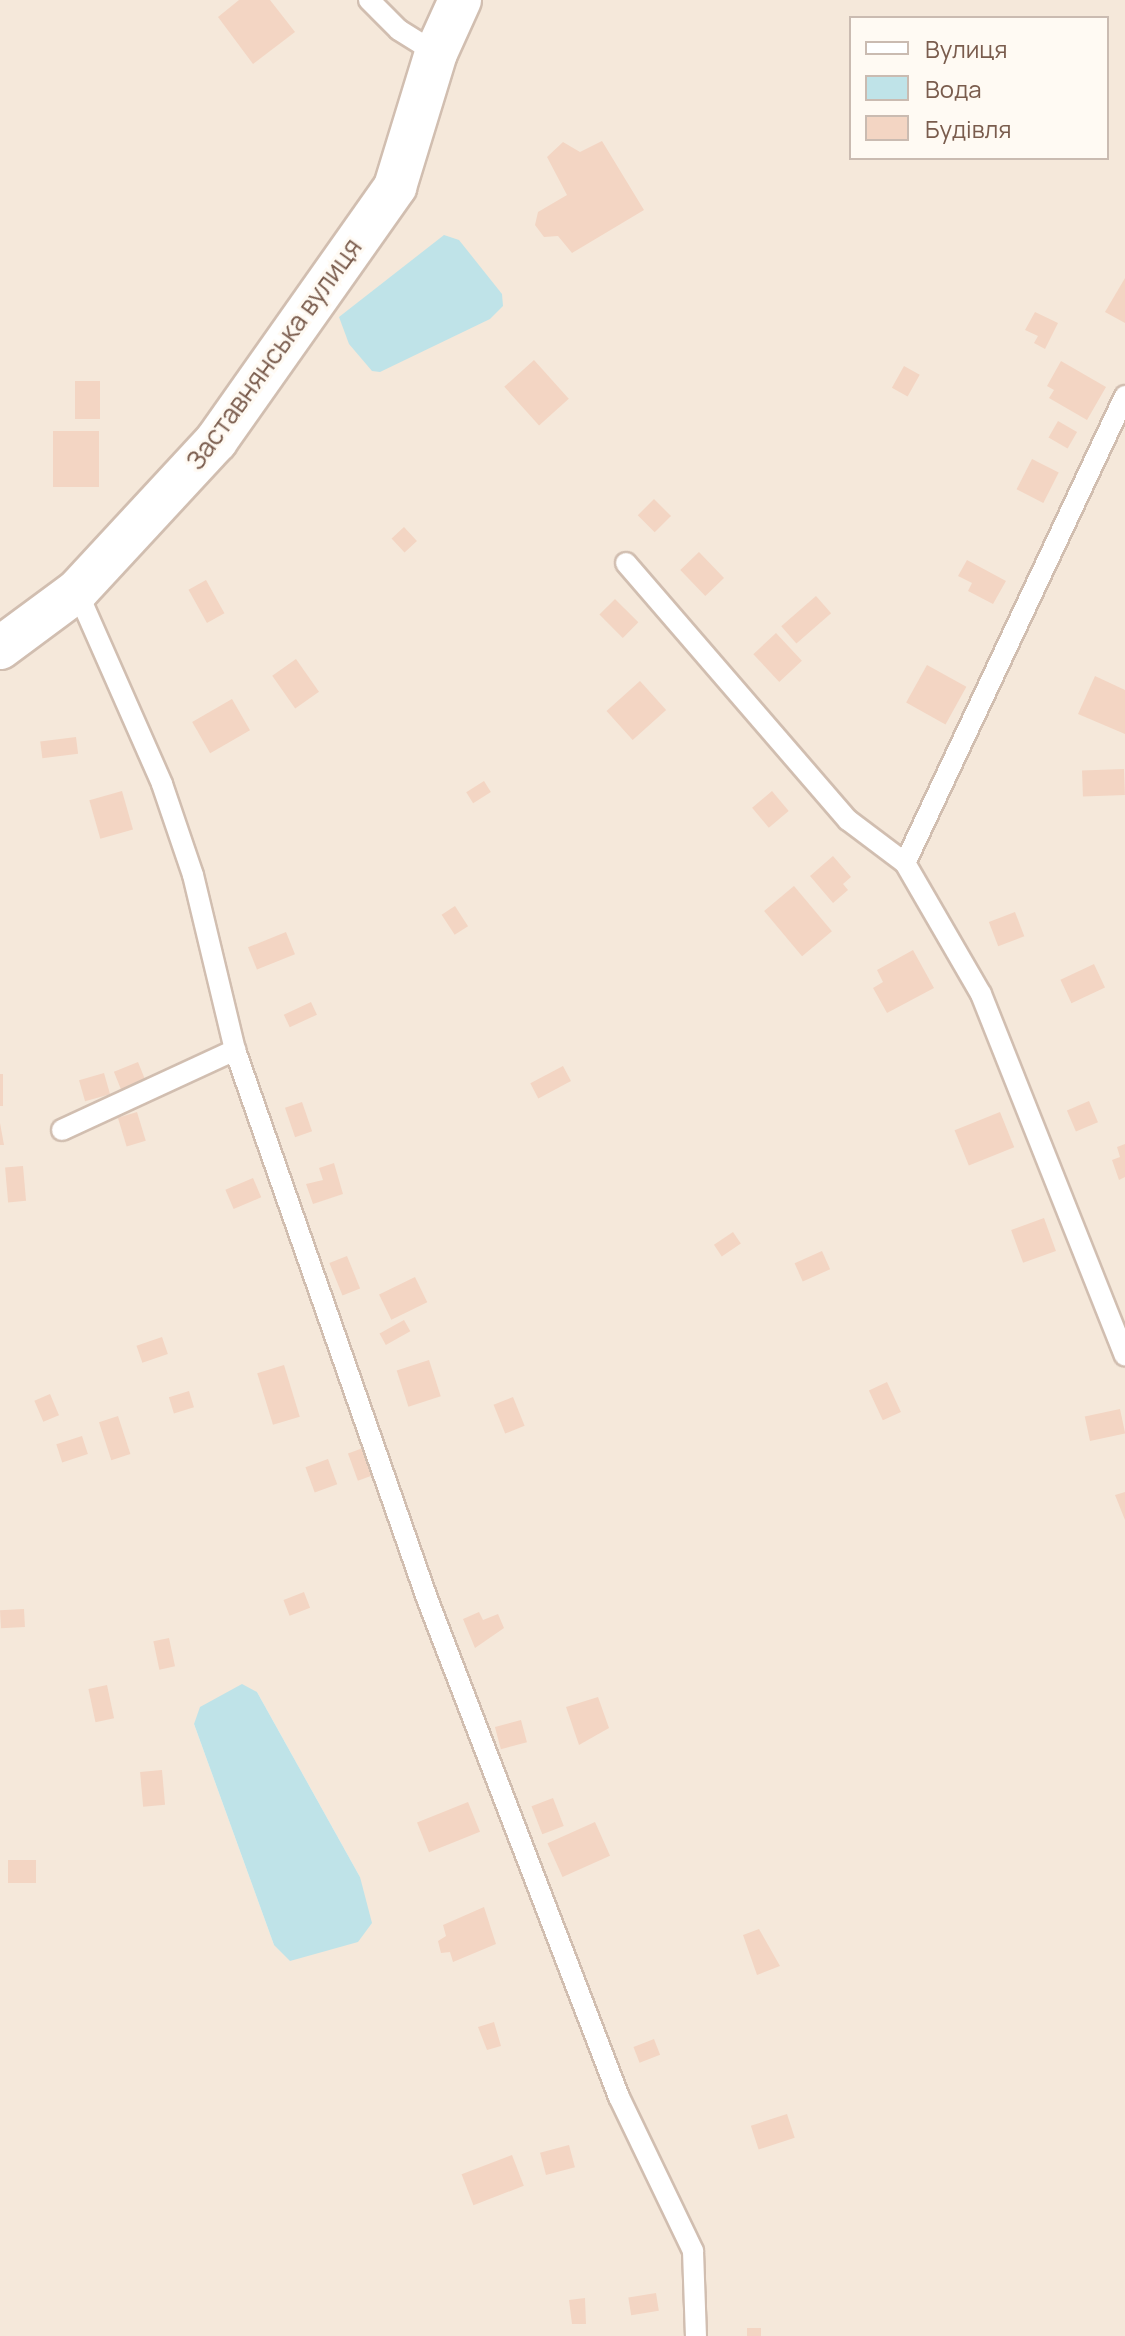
<!DOCTYPE html>
<meta charset="utf-8">
<style>
body{margin:0}
#map{position:relative;width:1125px;height:2336px;overflow:hidden;background:#fdf6ec;font-family:Manrope,sans-serif}
div>[style]{position:absolute}
.residential>*{inset:0;background:#f5e8da}
.water>*{inset:0;background:#bfe3e8}
.building>*{inset:0;background:#f3d5c3;transform-origin:0 0}
.roads{filter:drop-shadow(2px 0 #d1beb0) drop-shadow(-2px 0 #d1beb0) drop-shadow(0 2px #d1beb0) drop-shadow(0 -2px #d1beb0)}
.lane>*{height:20px;margin:-10px;padding:0 10px;transform-origin:10px;border-radius:10px;background:#fff}
.street>*{height:42px;margin:-21px;padding:0 21px;transform-origin:21px;border-radius:21px;background:#fff}
span{translate:-50% -50%;white-space:nowrap;text-align:center;line-height:1.15;-webkit-text-stroke:6px #fffaf3;paint-order:stroke}
.street-label{font-size:26px;color:#7a5c4d}
.legend{position:absolute;left:849px;top:16px;width:260px;height:144px;box-sizing:border-box;background:#fffaf3;border:2px solid #cabbb1;margin:0;padding:10px 14px;list-style:none;font-size:24px;color:#7a5c4d}
.legend li{display:flex;align-items:center;gap:16px;height:40px}
.legend b{width:40px;border:2px solid #cabbb1}
</style>
<div id="map">
<div class="residential">
<div style="clip-path:polygon(evenodd,0 0,1125px 0,1125px 2336px,0 2336px,0 0,851px 18px,1107px 18px,1107px 158px,851px 158px,851px 18px,0 0,257px 1692px,360px 1877px,274px 1945px,194px 1724px,257px 1692px)"></div>
</div>
<div class="water">
<div style="clip-path:polygon(444px 235px,459px 240px,502px 294px,503px 306px,490px 319px,380px 372px,372px 371px,349px 344px,339px 317px)"></div>
<div style="clip-path:polygon(242px 1684px,257px 1692px,360px 1877px,372px 1923px,358px 1942px,290px 1961px,274px 1945px,194px 1724px,200px 1707px)"></div>
</div>
<div class="building">
<div style="clip-path:polygon(239px 0,270px 0,295px 32px,253px 64px,218px 17px)"></div>
<div style="clip-path:polygon(602px 141px,644px 210px,572px 253px,558px 236px,544px 237px,535px 225px,538px 212px,567px 195px,547px 157px,563px 142px,580px 152px)"></div>
<div style="clip-path:polygon(1125px 278px,1125px 323px,1105px 312px)"></div>
<div style="clip-path:polygon(1035px 312px,1058px 323px,1045px 349px,1034px 343px,1038px 336px,1025px 330px)"></div>
<div style="left:534px;top:360px;width:52px;height:40px;rotate:48deg"></div>
<div style="clip-path:polygon(1061px 361px,1106px 387px,1087px 420px,1049px 398px,1054px 390px,1047px 386px)"></div>
<div style="left:904px;top:366px;width:18px;height:25px;rotate:29deg"></div>
<div style="left:75px;top:381px;width:25px;height:38px"></div>
<div style="left:1058px;top:421px;width:22px;height:19px;rotate:30deg"></div>
<div style="left:53px;top:431px;width:46px;height:56px"></div>
<div style="left:1032px;top:459px;width:30px;height:34px;rotate:27deg"></div>
<div style="left:654px;top:499px;width:24px;height:23px;rotate:45deg"></div>
<div style="left:404px;top:527px;width:19px;height:17px;rotate:47deg"></div>
<div style="left:699px;top:552px;width:36px;height:26px;rotate:46deg"></div>
<div style="clip-path:polygon(967px 560px,1006px 581px,993px 604px,968px 591px,972px 583px,958px 576px)"></div>
<div style="left:206px;top:580px;width:38px;height:20px;rotate:61deg"></div>
<div style="left:816px;top:596px;width:23px;height:46px;rotate:49deg"></div>
<div style="left:615px;top:599px;width:33px;height:22px;rotate:45deg"></div>
<div style="left:776px;top:633px;width:38px;height:31px;rotate:47deg"></div>
<div style="left:296px;top:659px;width:40px;height:29px;rotate:55deg"></div>
<div style="left:927px;top:665px;width:45px;height:43px;rotate:29deg"></div>
<div style="clip-path:polygon(1095px 676px,1125px 690px,1125px 734px,1078px 714px)"></div>
<div style="left:640px;top:681px;width:39px;height:45px;rotate:48deg"></div>
<div style="left:232px;top:699px;width:36px;height:46px;rotate:60deg"></div>
<div style="left:76px;top:737px;width:17px;height:36px;rotate:83deg"></div>
<div style="left:1124px;top:769px;width:26px;height:42px;rotate:88deg"></div>
<div style="left:484px;top:781px;width:13px;height:21px;rotate:58deg"></div>
<div style="left:122px;top:791px;width:40px;height:34px;rotate:74deg"></div>
<div style="left:772px;top:791px;width:26px;height:26px;rotate:50deg"></div>
<div style="clip-path:polygon(833px 856px,851px 877px,843px 884px,848px 890px,833px 903px,810px 876px)"></div>
<div style="left:794px;top:886px;width:59px;height:39px;rotate:50deg"></div>
<div style="left:455px;top:906px;width:24px;height:16px;rotate:57deg"></div>
<div style="left:1015px;top:912px;width:26px;height:28px;rotate:69deg"></div>
<div style="left:286px;top:932px;width:24px;height:41px;rotate:68deg"></div>
<div style="clip-path:polygon(913px 950px,934px 988px,887px 1013px,873px 988px,883px 982px,877px 970px)"></div>
<div style="left:1094px;top:964px;width:26px;height:37px;rotate:65deg"></div>
<div style="left:311px;top:1002px;width:14px;height:30px;rotate:65deg"></div>
<div style="left:138px;top:1062px;width:22px;height:26px;rotate:68deg"></div>
<div style="left:563px;top:1066px;width:17px;height:37px;rotate:62deg"></div>
<div style="left:104px;top:1073px;width:22px;height:26px;rotate:74deg"></div>
<div style="left:0;top:1074px;width:3px;height:32px"></div>
<div style="left:1089px;top:1101px;width:23px;height:24px;rotate:67deg"></div>
<div style="left:302px;top:1102px;width:31px;height:18px;rotate:71deg"></div>
<div style="left:137px;top:1112px;width:30px;height:20px;rotate:73deg"></div>
<div style="left:1000px;top:1112px;width:38px;height:49px;rotate:68deg"></div>
<div style="clip-path:polygon(0 1123px,4px 1145px,0 1145px)"></div>
<div style="clip-path:polygon(1125px 1144px,1125px 1177px,1119px 1180px,1112px 1160px,1120px 1157px,1117px 1147px)"></div>
<div style="clip-path:polygon(334px 1163px,343px 1194px,313px 1204px,306px 1184px,323px 1180px,319px 1168px)"></div>
<div style="left:23px;top:1166px;width:35px;height:18px;rotate:85deg"></div>
<div style="left:253px;top:1178px;width:21px;height:30px;rotate:67deg"></div>
<div style="left:1044px;top:1218px;width:35px;height:35px;rotate:70deg"></div>
<div style="left:733px;top:1232px;width:14px;height:23px;rotate:56deg"></div>
<div style="left:822px;top:1251px;width:20px;height:30px;rotate:66deg"></div>
<div style="left:347px;top:1256px;width:35px;height:19px;rotate:68deg"></div>
<div style="left:415px;top:1277px;width:28px;height:40px;rotate:64deg"></div>
<div style="left:404px;top:1320px;width:13px;height:28px;rotate:61deg"></div>
<div style="left:162px;top:1337px;width:18px;height:27px;rotate:71deg"></div>
<div style="left:429px;top:1360px;width:38px;height:34px;rotate:72deg"></div>
<div style="left:284px;top:1365px;width:54px;height:28px;rotate:73deg"></div>
<div style="left:887px;top:1382px;width:33px;height:20px;rotate:65deg"></div>
<div style="left:189px;top:1391px;width:17px;height:21px;rotate:73deg"></div>
<div style="left:50px;top:1394px;width:23px;height:17px;rotate:67deg"></div>
<div style="left:513px;top:1397px;width:31px;height:21px;rotate:68deg"></div>
<div style="left:1120px;top:1409px;width:25px;height:36px;rotate:78deg"></div>
<div style="left:118px;top:1416px;width:40px;height:20px;rotate:72deg"></div>
<div style="left:82px;top:1436px;width:19px;height:27px;rotate:72deg"></div>
<div style="left:363px;top:1448px;width:29px;height:16px;rotate:70deg"></div>
<div style="left:328px;top:1459px;width:27px;height:24px;rotate:70deg"></div>
<div style="clip-path:polygon(1125px 1492px,1125px 1520px,1115px 1495px)"></div>
<div style="left:304px;top:1592px;width:17px;height:22px;rotate:69deg"></div>
<div style="left:24px;top:1609px;width:18px;height:24px;rotate:87deg"></div>
<div style="clip-path:polygon(479px 1612px,483px 1620px,498px 1614px,504px 1628px,475px 1648px,463px 1619px)"></div>
<div style="left:169px;top:1638px;width:29px;height:16px;rotate:78deg"></div>
<div style="left:107px;top:1685px;width:34px;height:19px;rotate:78deg"></div>
<div style="clip-path:polygon(598px 1697px,609px 1728px,579px 1745px,566px 1707px)"></div>
<div style="left:521px;top:1720px;width:23px;height:27px;rotate:75deg"></div>
<div style="left:162px;top:1770px;width:35px;height:22px;rotate:85deg"></div>
<div style="left:553px;top:1798px;width:30px;height:23px;rotate:69deg"></div>
<div style="left:468px;top:1802px;width:32px;height:55px;rotate:68deg"></div>
<div style="left:595px;top:1822px;width:37px;height:52px;rotate:66deg"></div>
<div style="left:8px;top:1860px;width:28px;height:23px"></div>
<div style="clip-path:polygon(484px 1907px,496px 1944px,453px 1962px,450px 1952px,441px 1953px,438px 1941px,446px 1936px,443px 1925px)"></div>
<div style="clip-path:polygon(759px 1929px,780px 1966px,757px 1975px,743px 1935px)"></div>
<div style="clip-path:polygon(494px 2022px,501px 2046px,487px 2050px,478px 2027px)"></div>
<div style="left:654px;top:2039px;width:17px;height:22px;rotate:69deg"></div>
<div style="left:787px;top:2114px;width:25px;height:38px;rotate:72deg"></div>
<div style="left:569px;top:2145px;width:23px;height:30px;rotate:75deg"></div>
<div style="left:512px;top:2155px;width:33px;height:54px;rotate:69deg"></div>
<div style="left:656px;top:2293px;width:18px;height:28px;rotate:81deg"></div>
<div style="clip-path:polygon(585px 2298px,586px 2324px,572px 2324px,569px 2300px)"></div>
<div style="left:761px;top:2328px;width:8px;height:14px;rotate:90deg"></div>
</div>
<div class="roads">
<div class="lane">
<div style="left:369px;top:0;width:42px;rotate:45deg"></div>
<div style="left:399px;top:30px;width:44px;rotate:31.9deg"></div>
<div style="left:1125px;top:396px;width:516px;rotate:115.22deg"></div>
<div style="left:905px;top:863px;width:151px;rotate:59.9deg"></div>
<div style="left:981px;top:994px;width:389px;rotate:68.3deg"></div>
<div style="left:626px;top:563px;width:340px;rotate:49.2deg"></div>
<div style="left:848px;top:820px;width:71px;rotate:37deg"></div>
<div style="left:77px;top:591px;width:211px;rotate:66.2deg"></div>
<div style="left:162px;top:784px;width:96px;rotate:71.2deg"></div>
<div style="left:193px;top:875px;width:180px;rotate:76.5deg"></div>
<div style="left:235px;top:1050px;width:584px;rotate:70.7deg"></div>
<div style="left:428px;top:1601px;width:532px;rotate:68.94deg"></div>
<div style="left:619px;top:2097px;width:171px;rotate:64.3deg"></div>
<div style="left:693px;top:2251px;width:85px;rotate:88deg"></div>
<div style="left:62px;top:1130px;width:191px;rotate:-24.8deg"></div>
</div>
<div class="street">
<div style="left:0;top:648px;width:96px;rotate:-36.5deg"></div>
<div style="left:77px;top:591px;width:205px;rotate:-47.2deg"></div>
<div style="left:216px;top:441px;width:311px;rotate:-54.8deg"></div>
<div style="left:395px;top:187px;width:140px;rotate:-73deg"></div>
<div style="left:436px;top:53px;width:58px;rotate:-65.6deg"></div>
</div>
</div>
<div class="street-label">
<span style="left:274px;top:354px;rotate:-54deg">Заставнянська вулиця</span>
</div>
<ul class="legend">
<li><b style="height:10px;background:#fff"></b>Вулиця</li>
<li><b style="height:22px;background:#bfe3e8"></b>Вода</li>
<li><b style="height:22px;background:#f3d5c3"></b>Будівля</li>
</ul>
</div>
